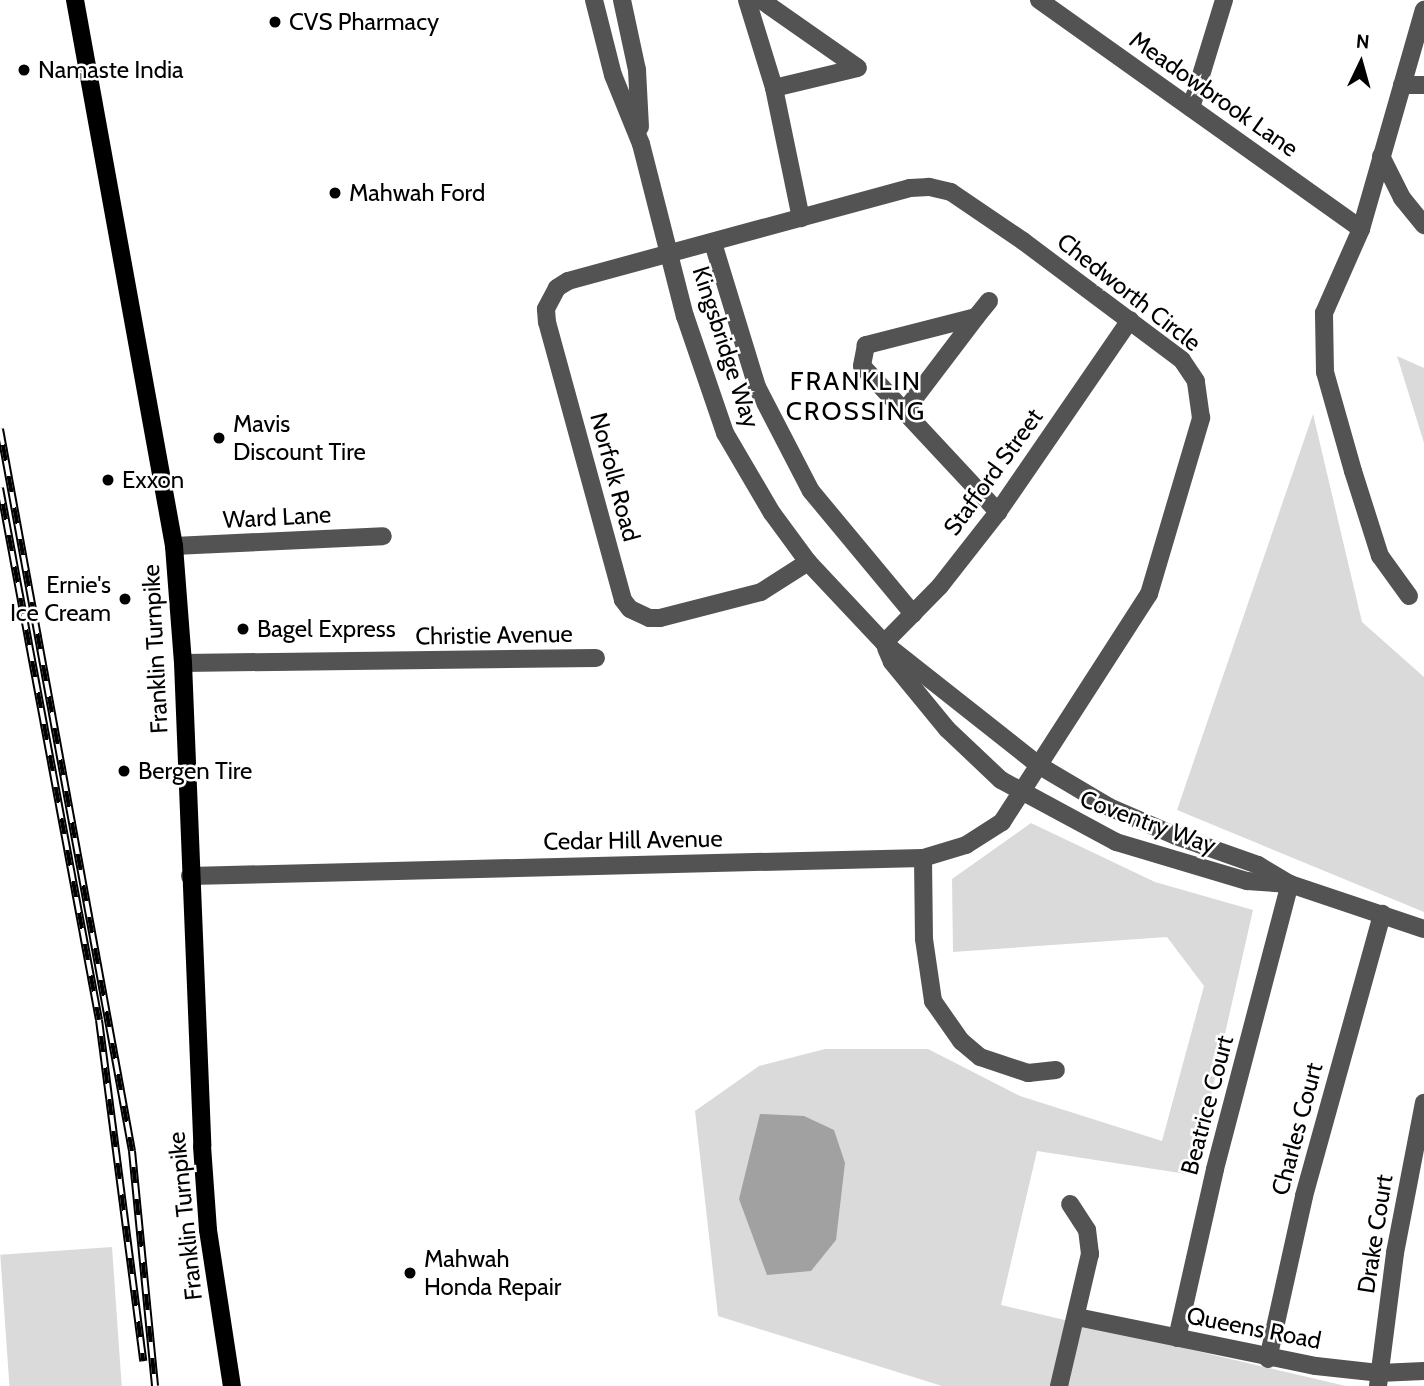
<!DOCTYPE html>
<style>
body{margin:0}
#map{position:relative;width:1424px;height:1386px;overflow:hidden;background:#fff;font-family:Cabin,sans-serif}
div>[style]{position:absolute}
.green>*{inset:0;background:#dadada;transform-origin:0 0}
.water>*{inset:0;background:#a1a1a1}
.minor>*{height:18px;margin:-9px;padding:0 9px;transform-origin:9px;border-radius:9px;background:#535353}
.major>*{height:18px;margin:-9px;padding:0 9px;transform-origin:9px;border-radius:9px;background:#000}
.rail>*{height:8px;margin-top:-4px;transform-origin:0;background:repeating-linear-gradient(90deg,#fff 0 16px,#000 0 32px);box-sizing:border-box;border-block:2px solid #000}
.dots>*{width:19px;height:19px;translate:-50% -50%;box-sizing:border-box;border:4px solid #fff;border-radius:50%}
span{translate:-50% -50%;white-space:nowrap;text-align:center;line-height:1.15;-webkit-text-stroke:5px #fff;paint-order:stroke}
.poi-label{font-size:24px;color:#000}
.left{translate:0 -50%;text-align:left}
.right{translate:-100% -50%;text-align:right}
.street-label{font-size:24px;color:#000}
.neighbourhood-label{font-size:26px;color:#000;letter-spacing:2px}
.north{position:absolute;left:1326px;top:28px;width:70px;height:70px;-webkit-text-stroke:5px #fff;paint-order:stroke;rotate:5deg;font-size:19px;font-weight:700;line-height:28px;text-align:center;color:#000}
.north::after{content:'';display:block;margin:auto;width:24px;height:32px;background:#000;clip-path:polygon(50% 0,100% 100%,50% 72%,0 100%)}
</style>
<div id="map">
<div class="green">
<div style="clip-path:polygon(1397px 356px,1424px 368px,1424px 443px)"></div>
<div style="clip-path:polygon(1313px 414px,1362px 622px,1424px 677px,1424px 912px,1177px 810px)"></div>
<div style="clip-path:polygon(1031px 823px,1155px 882px,1253px 910px,1193px 1175px,1037px 1151px,1001px 1305px,1346px 1386px,942px 1386px,718px 1316px,695px 1111px,759px 1066px,825px 1049px,928px 1049px,1020px 1096px,1162px 1141px,1204px 986px,1167px 937px,953px 952px,952px 879px)"></div>
<div style="left:112px;top:1247px;width:139px;height:112px;rotate:86deg"></div>
</div>
<div class="water">
<div style="clip-path:polygon(760px 1114px,804px 1116px,834px 1130px,845px 1163px,836px 1240px,811px 1271px,767px 1275px,739px 1199px)"></div>
</div>
<div class="minor">
<div style="left:594px;top:0;width:77px;rotate:75.8deg"></div>
<div style="left:613px;top:75px;width:74px;rotate:67.9deg"></div>
<div style="left:641px;top:144px;width:178px;rotate:75.7deg"></div>
<div style="left:685px;top:316px;width:124px;rotate:71.1deg"></div>
<div style="left:725px;top:433px;width:93px;rotate:59.6deg"></div>
<div style="left:772px;top:513px;width:61px;rotate:53.7deg"></div>
<div style="left:808px;top:562px;width:111px;rotate:46.8deg"></div>
<div style="left:884px;top:643px;width:199px;rotate:38.3deg"></div>
<div style="left:1040px;top:766px;width:80px;rotate:30.7deg"></div>
<div style="left:1109px;top:807px;width:73px;rotate:23.4deg"></div>
<div style="left:1176px;top:836px;width:87px;rotate:19.5deg"></div>
<div style="left:1258px;top:865px;width:37px;rotate:31deg"></div>
<div style="left:1290px;top:884px;width:141px;rotate:18.6deg"></div>
<div style="left:622px;top:0;width:72px;rotate:77.9deg"></div>
<div style="left:637px;top:70px;width:57px;rotate:87deg"></div>
<div style="left:747px;top:0;width:92px;rotate:72.9deg"></div>
<div style="left:774px;top:88px;width:86px;rotate:-13.4deg"></div>
<div style="left:761px;top:0;width:118px;rotate:35deg"></div>
<div style="left:1039px;top:0;width:395px;rotate:35.4deg"></div>
<div style="left:1402px;top:85px;width:22px"></div>
<div style="left:774px;top:88px;width:133px;rotate:78.3deg"></div>
<div style="left:1191px;top:108px;width:113px;rotate:-73deg"></div>
<div style="left:1381px;top:156px;width:47px;rotate:63.4deg"></div>
<div style="left:1402px;top:198px;width:35px;rotate:51deg"></div>
<div style="left:713px;top:243px;width:151px;rotate:73deg"></div>
<div style="left:757px;top:387px;width:117px;rotate:62.6deg"></div>
<div style="left:811px;top:491px;width:160px;rotate:50.3deg"></div>
<div style="left:989px;top:301px;width:21px;rotate:129deg"></div>
<div style="left:976px;top:317px;width:114px;rotate:165.7deg"></div>
<div style="left:866px;top:345px;width:21px;rotate:101deg"></div>
<div style="left:862px;top:366px;width:200px;rotate:47deg"></div>
<div style="left:904px;top:412px;width:119px;rotate:-52.8deg"></div>
<div style="left:174px;top:546px;width:209px;rotate:-2.7deg"></div>
<div style="left:1409px;top:596px;width:49px;rotate:-125.9deg"></div>
<div style="left:1380px;top:556px;width:89px;rotate:-107.6deg"></div>
<div style="left:1353px;top:471px;width:103px;rotate:-105.8deg"></div>
<div style="left:1325px;top:372px;width:59px;rotate:-91deg"></div>
<div style="left:1324px;top:313px;width:92px;rotate:-66.2deg"></div>
<div style="left:1361px;top:229px;width:228px;rotate:-74deg"></div>
<div style="left:884px;top:643px;width:80px;rotate:-45.5deg"></div>
<div style="left:940px;top:586px;width:94px;rotate:-51.9deg"></div>
<div style="left:998px;top:512px;width:233px;rotate:-55.5deg"></div>
<div style="left:886px;top:648px;width:15px;rotate:67deg"></div>
<div style="left:892px;top:662px;width:87px;rotate:50.6deg"></div>
<div style="left:947px;top:729px;width:74px;rotate:43.4deg"></div>
<div style="left:1001px;top:780px;width:131px;rotate:28.3deg"></div>
<div style="left:1116px;top:842px;width:137px;rotate:16.6deg"></div>
<div style="left:1247px;top:881px;width:39px;rotate:4deg"></div>
<div style="left:183px;top:663px;width:413px;rotate:-0.7deg"></div>
<div style="left:923px;top:858px;width:81px;rotate:89.3deg"></div>
<div style="left:924px;top:939px;width:63px;rotate:81.7deg"></div>
<div style="left:933px;top:1001px;width:49px;rotate:55deg"></div>
<div style="left:961px;top:1041px;width:25px;rotate:40deg"></div>
<div style="left:980px;top:1057px;width:51px;rotate:18.4deg"></div>
<div style="left:1028px;top:1073px;width:28px;rotate:-6deg"></div>
<div style="left:190px;top:876px;width:733px;rotate:-1.41deg"></div>
<div style="left:923px;top:858px;width:45px;rotate:-16.8deg"></div>
<div style="left:966px;top:845px;width:43px;rotate:-32.6deg"></div>
<div style="left:1002px;top:822px;width:271px;rotate:-57.2deg"></div>
<div style="left:1149px;top:594px;width:184px;rotate:-73.5deg"></div>
<div style="left:1201px;top:418px;width:37px;rotate:-98deg"></div>
<div style="left:1196px;top:381px;width:25px;rotate:-124deg"></div>
<div style="left:1182px;top:360px;width:199px;rotate:-143.2deg"></div>
<div style="left:1023px;top:241px;width:87px;rotate:-145.8deg"></div>
<div style="left:951px;top:192px;width:23px;rotate:-167deg"></div>
<div style="left:929px;top:187px;width:19px;rotate:177deg"></div>
<div style="left:910px;top:188px;width:354px;rotate:164.8deg"></div>
<div style="left:568px;top:281px;width:13px;rotate:148deg"></div>
<div style="left:557px;top:288px;width:24px;rotate:118deg"></div>
<div style="left:546px;top:309px;width:13px;rotate:86deg"></div>
<div style="left:547px;top:322px;width:288px;rotate:74.7deg"></div>
<div style="left:623px;top:600px;width:11px;rotate:52deg"></div>
<div style="left:630px;top:609px;width:21px;rotate:25deg"></div>
<div style="left:649px;top:618px;width:11px"></div>
<div style="left:660px;top:618px;width:104px;rotate:-14.4deg"></div>
<div style="left:761px;top:592px;width:56px;rotate:-32.6deg"></div>
<div style="left:1077px;top:1317px;width:244px;rotate:11.6deg"></div>
<div style="left:1316px;top:1366px;width:63px;rotate:6.3deg"></div>
<div style="left:1379px;top:1373px;width:45px;rotate:-2.5deg"></div>
<div style="left:1177px;top:1338px;width:173px;rotate:-77.3deg"></div>
<div style="left:1215px;top:1169px;width:295px;rotate:-75.3deg"></div>
<div style="left:1268px;top:1359px;width:167px;rotate:-77.5deg"></div>
<div style="left:1304px;top:1196px;width:293px;rotate:-74.5deg"></div>
<div style="left:1059px;top:1386px;width:136px;rotate:-76.8deg"></div>
<div style="left:1090px;top:1254px;width:24px;rotate:-97deg"></div>
<div style="left:1087px;top:1230px;width:31px;rotate:-123deg"></div>
<div style="left:1378px;top:1386px;width:134px;rotate:-82.7deg"></div>
<div style="left:1395px;top:1253px;width:153px;rotate:-79.1deg"></div>
</div>
<div class="major">
<div style="left:75px;top:0;width:555px;rotate:79.72deg"></div>
<div style="left:174px;top:546px;width:117px;rotate:85.6deg"></div>
<div style="left:183px;top:663px;width:483px;rotate:87.7deg"></div>
<div style="left:202px;top:1146px;width:84px;rotate:85.9deg"></div>
<div style="left:208px;top:1230px;width:158px;rotate:81.3deg"></div>
</div>
<div class="rail">
<div style="left:0;top:429px;width:734px;rotate:79.64deg"></div>
<div style="left:132px;top:1151px;width:236px;rotate:84.4deg"></div>
<div style="left:0;top:488px;width:541px;rotate:79.46deg"></div>
<div style="left:99px;top:1020px;width:344px;rotate:82.6deg"></div>
</div>
<div class="dots">
<div style="left:275px;top:22px;background:#000"></div>
<div style="left:24px;top:70px;background:#000"></div>
<div style="left:335px;top:193px;background:#000"></div>
<div style="left:219px;top:438px;background:#000"></div>
<div style="left:108px;top:480px;background:#000"></div>
<div style="left:125px;top:599px;background:#000"></div>
<div style="left:243px;top:629px;background:#000"></div>
<div style="left:124px;top:771px;background:#000"></div>
<div style="left:410px;top:1273px;background:#000"></div>
</div>
<div class="poi-label">
<span class="left" style="left:289px;top:22px">CVS Pharmacy</span>
<span class="left" style="left:38px;top:70px">Namaste India</span>
<span class="left" style="left:349px;top:193px">Mahwah Ford</span>
<span class="left" style="left:233px;top:438px">Mavis<br>Discount Tire</span>
<span class="left" style="left:122px;top:480px">Exxon</span>
<span class="right" style="left:111px;top:599px">Ernie's<br>Ice Cream</span>
<span class="left" style="left:257px;top:629px">Bagel Express</span>
<span class="left" style="left:138px;top:771px">Bergen Tire</span>
<span class="left" style="left:424px;top:1273px">Mahwah<br>Honda Repair</span>
</div>
<div class="street-label">
<span style="left:1214px;top:94px;rotate:35deg">Meadowbrook Lane</span>
<span style="left:1129px;top:292px;rotate:38deg">Chedworth Circle</span>
<span style="left:726px;top:347px;rotate:72deg">Kingsbridge Way</span>
<span style="left:993px;top:472px;rotate:-54deg">Stafford Street</span>
<span style="left:615px;top:477px;rotate:75deg">Norfolk Road</span>
<span style="left:277px;top:517px;rotate:-3deg">Ward Lane</span>
<span style="left:494px;top:635px;rotate:-1deg">Christie Avenue</span>
<span style="left:155px;top:649px;rotate:-93deg">Franklin Turnpike</span>
<span style="left:1148px;top:822px;rotate:20deg">Coventry Way</span>
<span style="left:633px;top:840px;rotate:-1deg">Cedar Hill Avenue</span>
<span style="left:1207px;top:1105px;rotate:-75deg">Beatrice Court</span>
<span style="left:1297px;top:1129px;rotate:-75deg">Charles Court</span>
<span style="left:185px;top:1216px;rotate:-96deg">Franklin Turnpike</span>
<span style="left:1375px;top:1234px;rotate:-81deg">Drake Court</span>
<span style="left:1254px;top:1328px;rotate:11deg">Queens Road</span>
</div>
<div class="neighbourhood-label">
<span style="left:856px;top:397px">FRANKLIN<br>CROSSING</span>
</div>
<div class="north">N</div>
</div>
